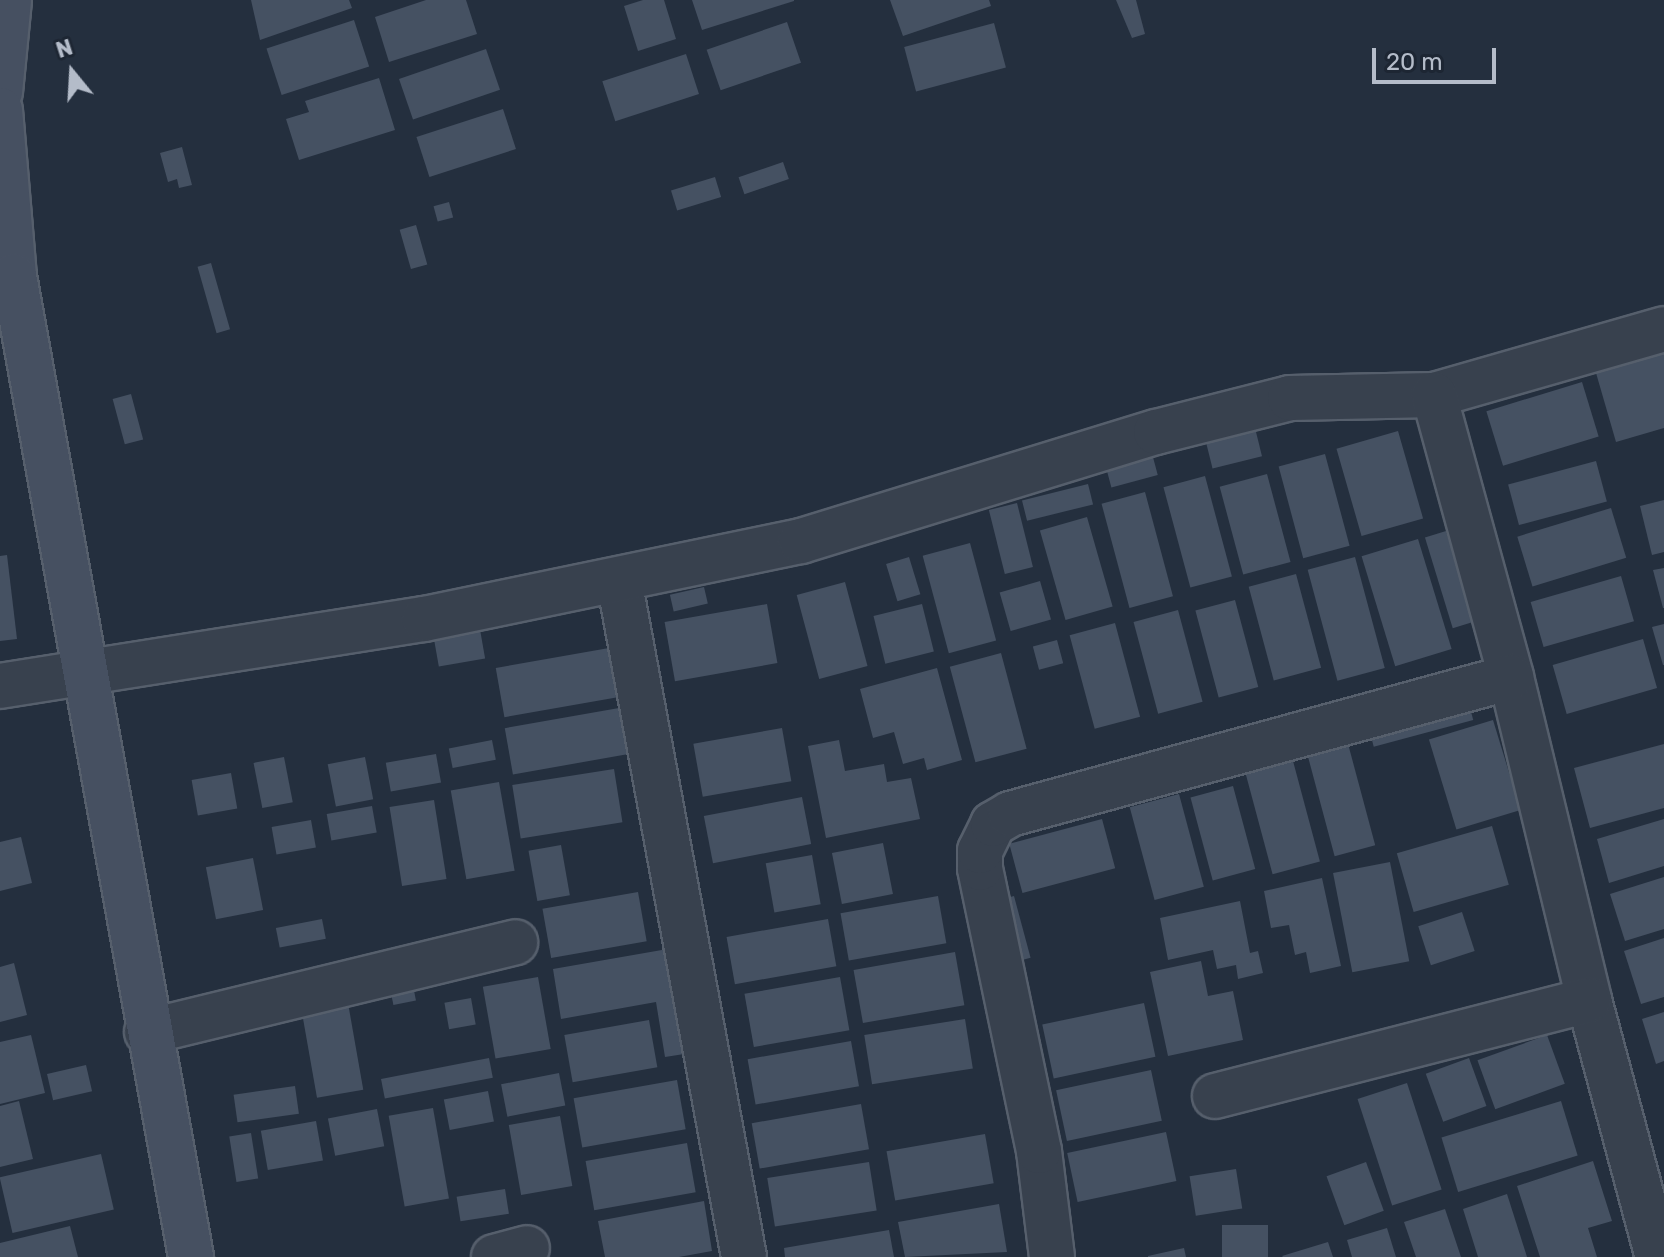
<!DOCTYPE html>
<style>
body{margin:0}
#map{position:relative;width:1664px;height:1257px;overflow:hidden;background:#242f3e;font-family:Rubik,sans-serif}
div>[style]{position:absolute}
.building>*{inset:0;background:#455162;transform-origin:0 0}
.roads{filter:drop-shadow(2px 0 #565f6c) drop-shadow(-2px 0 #565f6c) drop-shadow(0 2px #565f6c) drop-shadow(0 -2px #565f6c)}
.street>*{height:44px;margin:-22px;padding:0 22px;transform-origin:22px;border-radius:22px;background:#38414e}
.secondary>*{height:44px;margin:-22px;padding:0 22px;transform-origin:22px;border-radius:22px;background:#465061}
span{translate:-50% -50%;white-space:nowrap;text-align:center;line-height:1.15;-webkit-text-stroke:6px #1d2633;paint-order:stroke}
.north{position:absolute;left:32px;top:32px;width:80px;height:80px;-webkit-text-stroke:6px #1d2633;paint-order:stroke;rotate:342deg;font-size:22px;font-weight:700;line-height:32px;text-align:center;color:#b4bcc9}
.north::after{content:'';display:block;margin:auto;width:28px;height:36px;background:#b4bcc9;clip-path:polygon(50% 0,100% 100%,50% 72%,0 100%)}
.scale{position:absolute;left:1372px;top:48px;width:124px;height:36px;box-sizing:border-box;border:4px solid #b4bcc9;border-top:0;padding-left:10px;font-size:24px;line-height:28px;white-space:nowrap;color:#b4bcc9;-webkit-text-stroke:6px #1d2633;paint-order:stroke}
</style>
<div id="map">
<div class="building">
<div style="clip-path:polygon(251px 0,349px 0,352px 8px,260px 40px)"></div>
<div style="clip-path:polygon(426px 0,466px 0,477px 34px,389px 62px,375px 17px)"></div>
<div style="clip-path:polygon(643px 0,664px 0,676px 39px,638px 51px,624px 6px)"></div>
<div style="clip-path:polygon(692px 0,794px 0,794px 1px,702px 30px)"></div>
<div style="clip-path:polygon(890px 0,989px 0,991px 6px,903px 36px)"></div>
<div style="clip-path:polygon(1116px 0,1136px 0,1145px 34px,1132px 38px)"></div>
<div style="left:354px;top:20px;width:49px;height:92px;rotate:72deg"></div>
<div style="left:787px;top:22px;width:43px;height:85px;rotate:71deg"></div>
<div style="left:994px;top:23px;width:46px;height:93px;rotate:75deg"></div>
<div style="left:486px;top:49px;width:43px;height:92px;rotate:71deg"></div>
<div style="left:686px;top:54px;width:42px;height:88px;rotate:72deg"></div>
<div style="clip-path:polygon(379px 78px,395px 130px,299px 160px,286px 119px,309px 112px,305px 101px)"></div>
<div style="left:503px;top:109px;width:42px;height:91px;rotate:72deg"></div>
<div style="clip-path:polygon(182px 147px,192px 185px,179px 188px,177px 179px,168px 182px,160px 153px)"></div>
<div style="left:783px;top:162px;width:18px;height:47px;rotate:71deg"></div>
<div style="left:715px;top:177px;width:21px;height:46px;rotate:73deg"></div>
<div style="left:449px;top:202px;width:16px;height:16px;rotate:75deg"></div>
<div style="left:416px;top:225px;width:41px;height:17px;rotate:74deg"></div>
<div style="left:211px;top:263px;width:69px;height:14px;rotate:74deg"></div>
<div style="clip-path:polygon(1664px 345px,1664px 428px,1616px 442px,1594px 366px)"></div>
<div style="left:1582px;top:382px;width:57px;height:100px;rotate:73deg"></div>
<div style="left:131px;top:394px;width:47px;height:19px;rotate:75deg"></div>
<div style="left:1255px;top:428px;width:29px;height:51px;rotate:76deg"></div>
<div style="left:1398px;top:431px;width:91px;height:64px;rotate:74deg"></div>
<div style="left:1150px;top:446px;width:30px;height:48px;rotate:75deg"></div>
<div style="left:1325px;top:454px;width:95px;height:48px;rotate:75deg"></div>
<div style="left:1596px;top:461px;width:42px;height:91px;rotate:75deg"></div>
<div style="left:1267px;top:474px;width:91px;height:49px;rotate:75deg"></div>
<div style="left:1205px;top:476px;width:104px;height:43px;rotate:75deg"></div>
<div style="left:1088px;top:484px;width:21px;height:68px;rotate:76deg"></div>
<div style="left:1145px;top:492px;width:108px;height:45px;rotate:75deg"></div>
<div style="clip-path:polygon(1664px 500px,1664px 552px,1652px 555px,1640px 506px)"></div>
<div style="left:1017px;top:503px;width:66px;height:29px;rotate:76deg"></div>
<div style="left:1611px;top:508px;width:52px;height:98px;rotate:73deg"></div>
<div style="left:1087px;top:517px;width:93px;height:49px;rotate:74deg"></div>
<div style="left:1446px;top:531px;width:95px;height:22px;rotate:73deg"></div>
<div style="left:1418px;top:539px;width:115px;height:59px;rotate:73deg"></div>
<div style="left:970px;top:543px;width:101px;height:49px;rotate:75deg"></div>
<div style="clip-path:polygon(7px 555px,17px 639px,0 641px,0 556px)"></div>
<div style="left:909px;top:557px;width:39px;height:24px;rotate:73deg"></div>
<div style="left:1355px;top:557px;width:115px;height:49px;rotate:75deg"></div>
<div style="clip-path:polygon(1664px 568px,1664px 608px,1663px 608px,1653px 570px)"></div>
<div style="left:1296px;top:574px;width:97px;height:49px;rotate:75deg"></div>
<div style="left:1621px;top:576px;width:47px;height:94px;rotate:74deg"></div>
<div style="left:1040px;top:581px;width:40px;height:42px;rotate:74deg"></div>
<div style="left:845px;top:582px;width:87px;height:50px;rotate:75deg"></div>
<div style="left:704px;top:587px;width:17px;height:35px;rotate:77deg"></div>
<div style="left:1235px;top:600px;width:90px;height:41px;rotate:75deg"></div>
<div style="left:767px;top:604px;width:60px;height:104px;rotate:80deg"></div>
<div style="left:922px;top:604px;width:49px;height:50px;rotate:76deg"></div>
<div style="left:1178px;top:610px;width:95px;height:46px;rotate:75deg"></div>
<div style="left:478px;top:618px;width:41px;height:47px;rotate:80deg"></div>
<div style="left:1115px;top:623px;width:97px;height:47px;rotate:75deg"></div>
<div style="clip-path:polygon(1664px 624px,1664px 665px,1663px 665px,1652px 627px)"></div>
<div style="left:1643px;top:639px;width:51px;height:94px;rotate:74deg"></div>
<div style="left:1057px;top:640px;width:24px;height:25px;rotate:75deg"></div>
<div style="left:609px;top:648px;width:50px;height:115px;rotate:80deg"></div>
<div style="left:1001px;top:653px;width:99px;height:53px;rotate:75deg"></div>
<div style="clip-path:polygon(937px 668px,962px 760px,927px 770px,924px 758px,903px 764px,894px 732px,873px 738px,860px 689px)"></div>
<div style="left:1466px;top:693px;width:28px;height:103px;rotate:75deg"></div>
<div style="left:619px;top:708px;width:47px;height:116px;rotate:80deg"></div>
<div style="left:1493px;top:720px;width:94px;height:67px;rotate:73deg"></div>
<div style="left:782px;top:728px;width:54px;height:90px;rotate:80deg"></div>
<div style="left:492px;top:740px;width:20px;height:44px;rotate:79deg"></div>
<div style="clip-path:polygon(839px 740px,845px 771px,884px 764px,887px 782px,911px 778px,920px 819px,826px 838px,808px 746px)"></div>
<div style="left:1347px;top:740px;width:109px;height:42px;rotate:75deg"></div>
<div style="clip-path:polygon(1664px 744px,1664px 808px,1590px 828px,1574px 768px)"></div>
<div style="left:436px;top:754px;width:29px;height:51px;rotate:80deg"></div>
<div style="left:284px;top:757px;width:46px;height:31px;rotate:79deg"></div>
<div style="left:365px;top:757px;width:43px;height:38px;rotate:79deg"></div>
<div style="left:1293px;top:761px;width:104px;height:49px;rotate:75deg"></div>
<div style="left:614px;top:769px;width:54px;height:103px;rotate:81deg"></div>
<div style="left:231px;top:773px;width:36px;height:40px;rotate:80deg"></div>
<div style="left:499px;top:782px;width:90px;height:49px;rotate:80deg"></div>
<div style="left:1233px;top:786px;width:86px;height:44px;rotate:75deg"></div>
<div style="left:1179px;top:794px;width:96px;height:51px;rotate:75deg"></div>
<div style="left:802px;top:797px;width:48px;height:100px;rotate:79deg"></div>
<div style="left:434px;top:800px;width:80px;height:45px;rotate:81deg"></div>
<div style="left:372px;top:806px;width:27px;height:46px;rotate:80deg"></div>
<div style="left:1102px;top:819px;width:51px;height:96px;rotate:75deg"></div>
<div style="clip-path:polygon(1664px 819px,1664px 866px,1609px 883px,1597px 839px)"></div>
<div style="left:311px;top:820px;width:28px;height:40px;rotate:80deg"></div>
<div style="left:1492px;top:826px;width:61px;height:99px;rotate:74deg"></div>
<div style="clip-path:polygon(21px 837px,32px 883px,0 891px,0 842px)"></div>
<div style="left:883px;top:843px;width:52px;height:52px;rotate:79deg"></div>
<div style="left:561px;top:845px;width:51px;height:33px;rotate:80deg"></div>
<div style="left:812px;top:855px;width:50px;height:47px;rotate:80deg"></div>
<div style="left:253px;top:858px;width:53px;height:48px;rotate:79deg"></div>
<div style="left:1390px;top:862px;width:101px;height:58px;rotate:79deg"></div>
<div style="clip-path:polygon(1664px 877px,1664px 929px,1625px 941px,1610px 894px)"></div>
<div style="clip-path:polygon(1322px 878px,1341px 966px,1310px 973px,1306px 952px,1295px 955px,1289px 925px,1271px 928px,1264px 891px)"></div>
<div style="left:638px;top:892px;width:50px;height:97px;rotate:80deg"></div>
<div style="left:938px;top:896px;width:48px;height:99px;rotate:80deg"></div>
<div style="left:1014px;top:896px;width:64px;height:22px;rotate:75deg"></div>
<div style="clip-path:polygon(1240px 901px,1250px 953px,1258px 951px,1263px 973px,1238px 979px,1236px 965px,1217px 969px,1213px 950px,1168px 960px,1160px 918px)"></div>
<div style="left:1462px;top:912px;width:41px;height:46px;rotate:72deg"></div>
<div style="left:322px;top:919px;width:20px;height:47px;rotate:79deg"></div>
<div style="left:828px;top:919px;width:48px;height:103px;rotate:80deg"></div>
<div style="clip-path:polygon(1664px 938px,1664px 997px,1641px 1004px,1624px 951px)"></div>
<div style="clip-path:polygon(679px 947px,697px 1052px,665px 1057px,656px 1002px,561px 1019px,553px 969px)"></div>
<div style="left:955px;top:952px;width:54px;height:103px;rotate:80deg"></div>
<div style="clip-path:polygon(1201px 961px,1208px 996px,1233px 991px,1243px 1040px,1168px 1056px,1150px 972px)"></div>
<div style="clip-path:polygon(14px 963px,27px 1015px,0 1022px,0 967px)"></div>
<div style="left:411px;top:975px;width:26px;height:23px;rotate:79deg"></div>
<div style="left:538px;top:977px;width:73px;height:56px;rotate:80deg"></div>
<div style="left:840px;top:977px;width:54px;height:97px;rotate:80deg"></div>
<div style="left:471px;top:998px;width:27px;height:27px;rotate:80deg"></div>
<div style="left:348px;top:1003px;width:88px;height:47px;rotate:80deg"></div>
<div style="left:1144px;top:1003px;width:55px;height:104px;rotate:78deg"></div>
<div style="clip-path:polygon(1664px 1012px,1664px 1061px,1656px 1064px,1642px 1019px)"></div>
<div style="left:965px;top:1019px;width:50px;height:102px;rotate:81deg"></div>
<div style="left:649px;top:1020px;width:48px;height:86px;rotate:80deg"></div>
<div style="clip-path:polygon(31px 1035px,45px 1093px,0 1104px,0 1042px)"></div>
<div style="left:1547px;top:1035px;width:52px;height:74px;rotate:70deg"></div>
<div style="left:851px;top:1041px;width:46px;height:105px;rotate:80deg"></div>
<div style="left:489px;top:1058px;width:20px;height:110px;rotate:79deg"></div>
<div style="left:1469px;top:1058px;width:51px;height:46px;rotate:70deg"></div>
<div style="left:86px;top:1065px;width:27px;height:40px;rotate:77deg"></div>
<div style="left:1151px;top:1070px;width:52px;height:97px;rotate:78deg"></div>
<div style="left:559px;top:1073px;width:33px;height:59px;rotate:79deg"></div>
<div style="left:677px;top:1080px;width:50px;height:105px;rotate:80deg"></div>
<div style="left:1407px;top:1083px;width:112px;height:52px;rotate:72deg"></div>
<div style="left:295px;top:1086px;width:28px;height:62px;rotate:82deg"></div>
<div style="left:488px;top:1091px;width:31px;height:45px;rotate:79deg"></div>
<div style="clip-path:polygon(19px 1101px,33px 1159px,0 1167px,0 1106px)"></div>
<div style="left:1561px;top:1101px;width:57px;height:125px;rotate:73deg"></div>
<div style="left:861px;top:1104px;width:46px;height:111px;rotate:80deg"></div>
<div style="left:433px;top:1108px;width:92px;height:45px;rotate:80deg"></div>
<div style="left:377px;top:1109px;width:38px;height:50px;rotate:79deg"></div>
<div style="left:560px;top:1116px;width:71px;height:52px;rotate:80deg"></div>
<div style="left:316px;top:1121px;width:40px;height:56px;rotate:80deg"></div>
<div style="left:1166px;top:1132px;width:50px;height:101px;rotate:78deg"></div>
<div style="left:251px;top:1133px;width:46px;height:22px;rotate:81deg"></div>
<div style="left:985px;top:1134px;width:50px;height:100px;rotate:80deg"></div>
<div style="left:687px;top:1143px;width:50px;height:103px;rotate:80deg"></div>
<div style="left:101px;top:1154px;width:57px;height:104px;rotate:77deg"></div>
<div style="clip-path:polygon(1593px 1161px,1612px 1221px,1588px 1228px,1597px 1257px,1540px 1257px,1517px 1186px)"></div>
<div style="left:869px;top:1162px;width:49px;height:103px;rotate:81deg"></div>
<div style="left:1366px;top:1162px;width:52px;height:42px;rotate:70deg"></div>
<div style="left:1236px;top:1169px;width:40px;height:47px;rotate:81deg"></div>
<div style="left:505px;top:1189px;width:25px;height:49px;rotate:81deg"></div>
<div style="clip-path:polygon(1507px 1194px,1527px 1257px,1478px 1257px,1463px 1209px)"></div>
<div style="clip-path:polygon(704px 1201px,712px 1251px,679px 1257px,605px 1257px,598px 1221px)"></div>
<div style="clip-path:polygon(999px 1204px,1007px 1252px,905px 1257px,898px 1222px)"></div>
<div style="clip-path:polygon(1445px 1209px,1461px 1257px,1416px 1257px,1404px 1222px)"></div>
<div style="left:1222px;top:1225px;width:46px;height:32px"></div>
<div style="clip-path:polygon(70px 1226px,78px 1257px,0 1257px,0 1243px)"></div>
<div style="clip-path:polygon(1387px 1228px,1396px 1257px,1352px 1257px,1347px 1240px)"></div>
<div style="clip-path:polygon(889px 1230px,894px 1257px,785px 1257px,784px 1248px)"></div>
<div style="clip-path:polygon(1328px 1242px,1333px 1257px,1283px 1257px,1282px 1256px)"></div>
<div style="clip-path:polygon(1184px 1248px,1186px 1257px,1148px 1257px,1148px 1256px)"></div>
</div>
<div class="roads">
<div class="street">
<div style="left:1434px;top:395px;width:239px;rotate:-16deg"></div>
<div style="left:619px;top:580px;width:688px;rotate:79.54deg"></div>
<div style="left:0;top:686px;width:429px;rotate:-9deg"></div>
<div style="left:424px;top:619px;width:385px;rotate:-11.7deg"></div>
<div style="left:801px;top:541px;width:371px;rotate:-17.1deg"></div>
<div style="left:1156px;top:432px;width:138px;rotate:-14.2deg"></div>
<div style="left:1290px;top:398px;width:144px;rotate:-1.2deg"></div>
<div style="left:1434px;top:395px;width:292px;rotate:74.7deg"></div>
<div style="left:1511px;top:677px;width:332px;rotate:76.4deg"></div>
<div style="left:1589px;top:1000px;width:266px;rotate:75deg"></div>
<div style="left:147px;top:1032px;width:379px;rotate:-13.7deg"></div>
<div style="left:1215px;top:1096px;width:386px;rotate:-14.4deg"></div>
<div style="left:494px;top:1257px;width:34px;rotate:-15deg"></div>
<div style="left:1052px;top:1257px;width:107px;rotate:-97deg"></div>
<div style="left:1039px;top:1151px;width:289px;rotate:-101.8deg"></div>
<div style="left:980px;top:868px;width:17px;rotate:-90deg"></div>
<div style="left:980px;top:851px;width:30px;rotate:-64deg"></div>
<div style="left:993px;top:824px;width:20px;rotate:-30deg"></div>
<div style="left:1010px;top:814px;width:519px;rotate:-15.29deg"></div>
</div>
<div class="secondary">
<div style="left:0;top:92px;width:92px;rotate:-84.4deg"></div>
<div style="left:0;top:110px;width:167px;rotate:85.2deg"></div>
<div style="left:14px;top:276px;width:997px;rotate:79.77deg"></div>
</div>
</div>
<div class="north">N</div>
<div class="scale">20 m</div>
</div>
